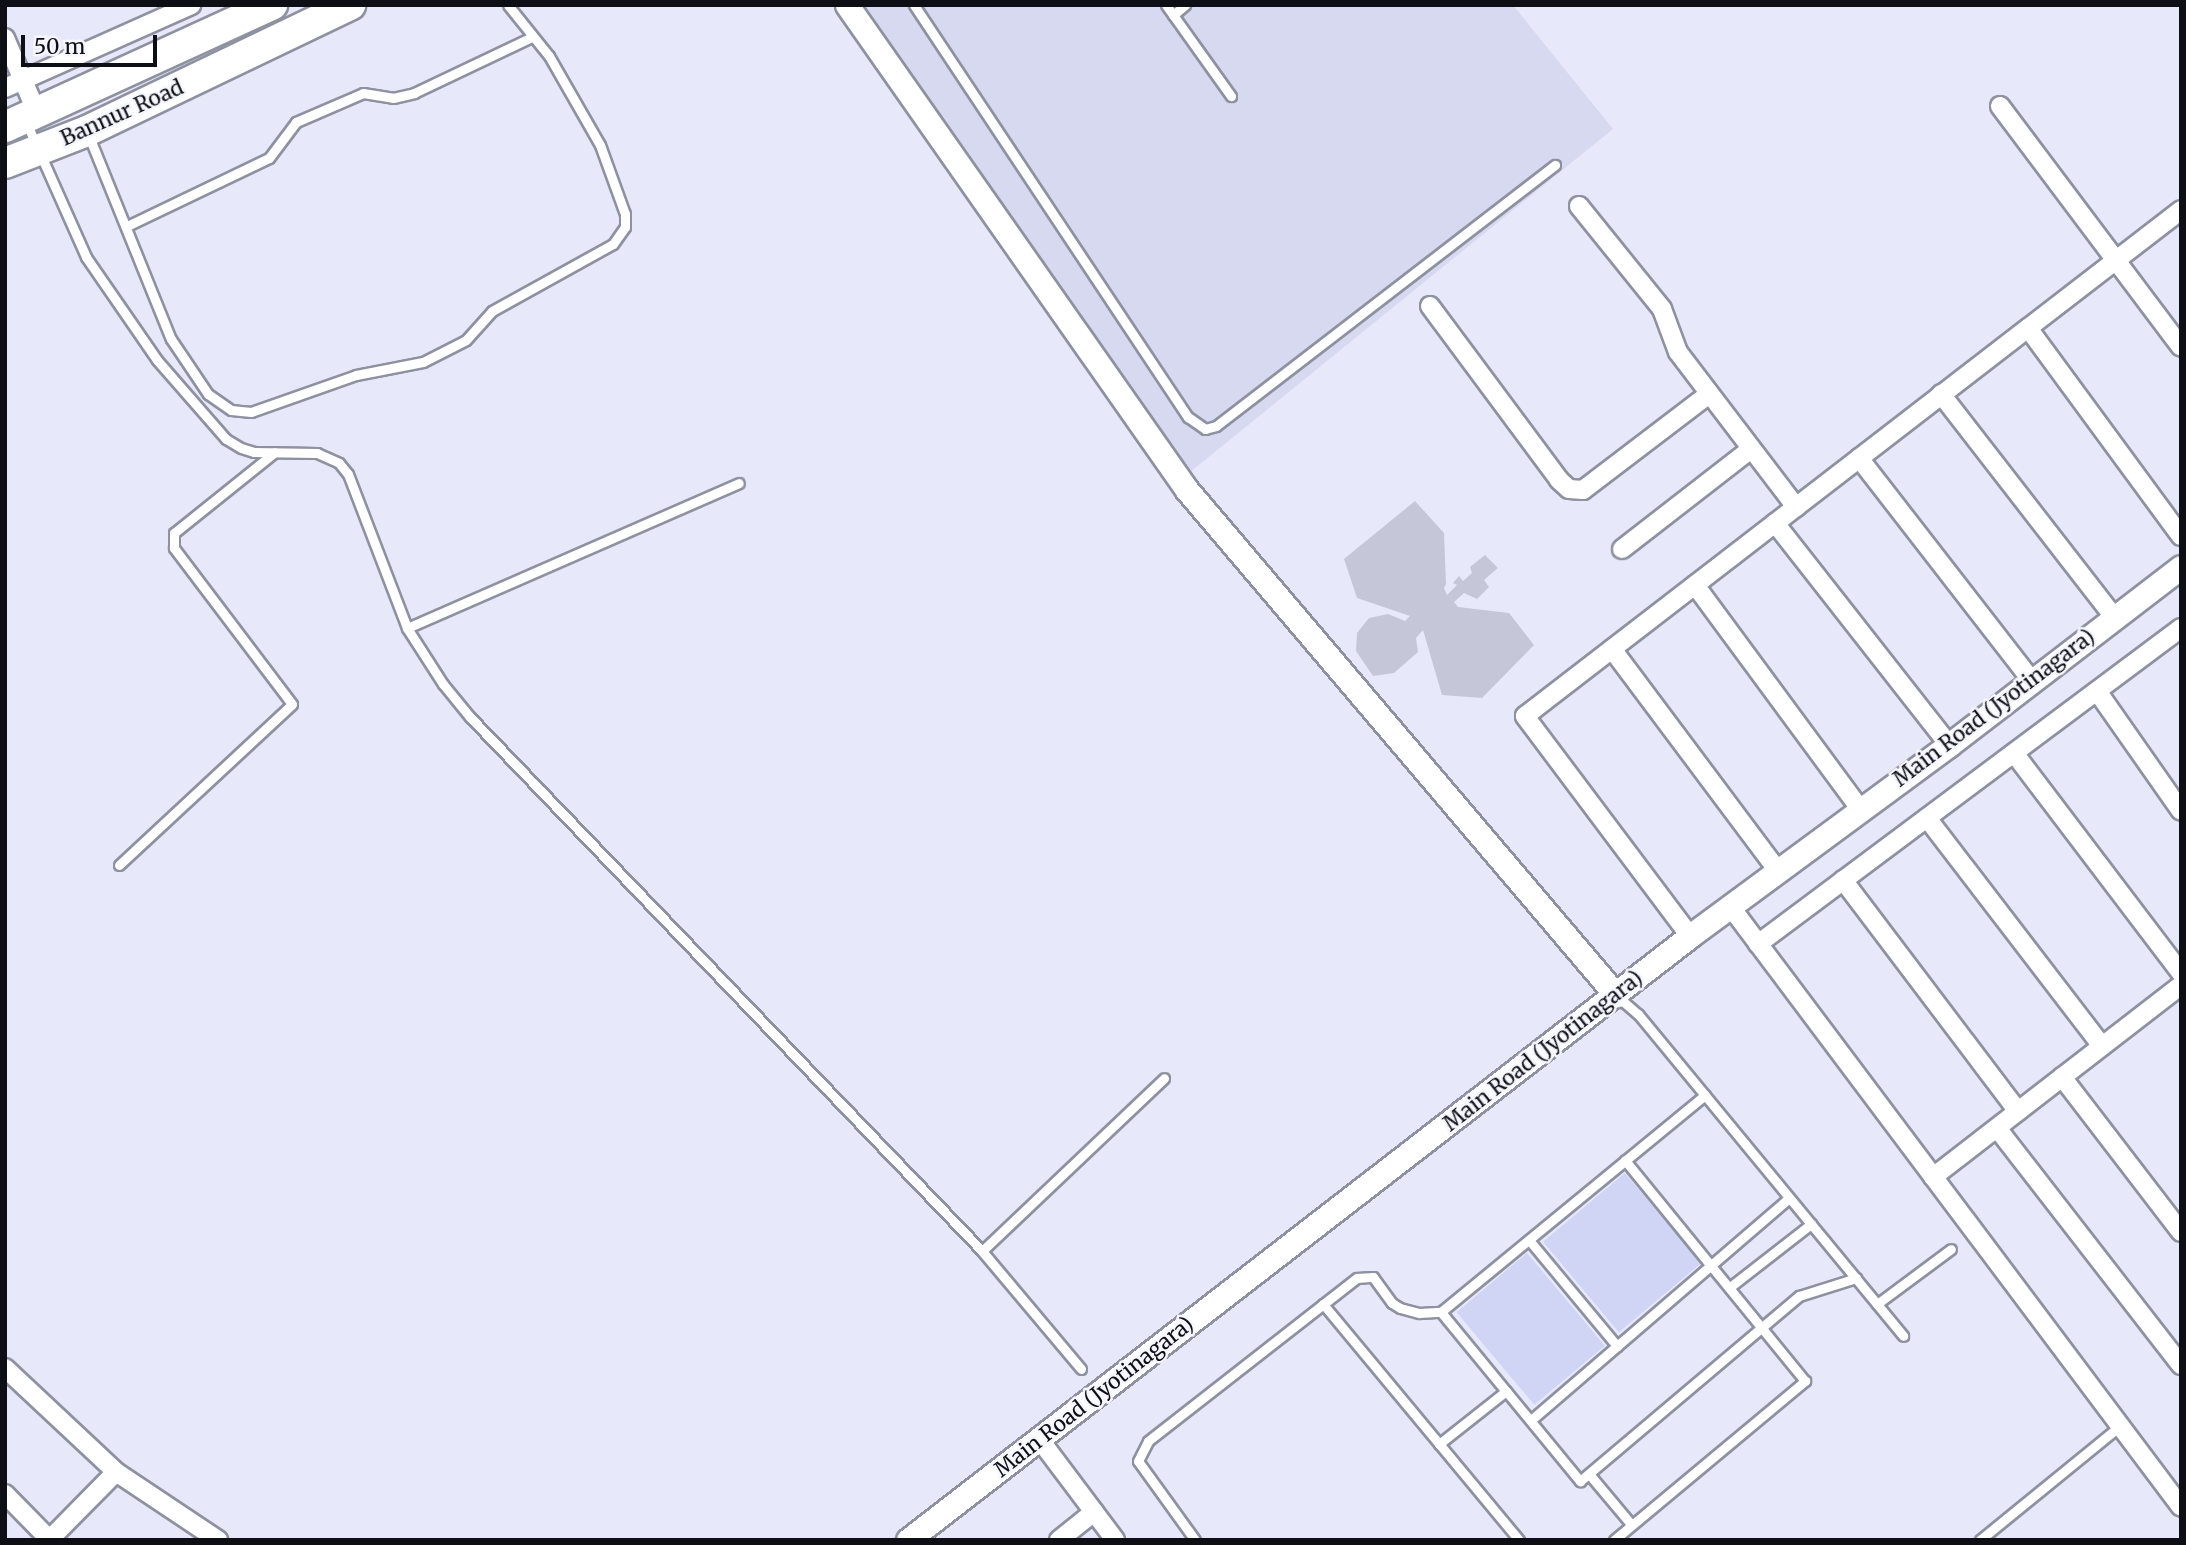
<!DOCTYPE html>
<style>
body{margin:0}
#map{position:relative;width:2186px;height:1545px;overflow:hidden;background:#e7e9fb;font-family:Merriweather,serif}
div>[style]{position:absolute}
.built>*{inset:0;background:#d6d9f0}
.green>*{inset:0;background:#d0d4f5;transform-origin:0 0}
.building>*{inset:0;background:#c5c7d8}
.roads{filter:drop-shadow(2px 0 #8e91a0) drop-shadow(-2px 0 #8e91a0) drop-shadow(0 2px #8e91a0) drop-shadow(0 -2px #8e91a0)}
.service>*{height:9px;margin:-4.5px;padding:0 4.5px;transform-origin:4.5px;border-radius:4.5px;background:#fff}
.minor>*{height:18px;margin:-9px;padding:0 9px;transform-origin:9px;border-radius:9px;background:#fff}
.tertiary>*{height:23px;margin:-11.5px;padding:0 11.5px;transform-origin:11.5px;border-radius:11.5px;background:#fff}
.primary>*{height:30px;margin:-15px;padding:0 15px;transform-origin:15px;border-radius:15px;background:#fff}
span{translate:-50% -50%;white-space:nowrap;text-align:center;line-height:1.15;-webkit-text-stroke:5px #f6f7fe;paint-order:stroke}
.street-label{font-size:21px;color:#0e0f14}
.frame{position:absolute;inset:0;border:7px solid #0e0f14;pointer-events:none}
.scale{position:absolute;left:21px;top:35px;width:136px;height:32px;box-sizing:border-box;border:4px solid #0e0f14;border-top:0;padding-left:9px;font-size:21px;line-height:24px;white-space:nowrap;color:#0e0f14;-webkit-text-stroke:5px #f6f7fe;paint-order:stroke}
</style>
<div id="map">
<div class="built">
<div style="clip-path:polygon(861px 5px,1513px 5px,1613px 129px,1189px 473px)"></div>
</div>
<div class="green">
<div style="left:1625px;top:1173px;width:118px;height:107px;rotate:50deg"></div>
<div style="left:1527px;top:1253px;width:121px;height:92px;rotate:50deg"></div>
</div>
<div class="building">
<div style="clip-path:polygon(1415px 501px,1444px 533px,1446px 584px,1444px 588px,1447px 595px,1457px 585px,1453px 583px,1459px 576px,1463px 581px,1472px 573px,1470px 567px,1485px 555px,1498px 568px,1484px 580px,1489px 587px,1477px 599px,1464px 593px,1454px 602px,1458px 607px,1509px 613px,1534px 645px,1482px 698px,1442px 695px,1423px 630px,1416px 638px,1418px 652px,1394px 673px,1373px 676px,1356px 651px,1357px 633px,1369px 618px,1388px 614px,1405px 621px,1410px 616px,1357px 598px,1344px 559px)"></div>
</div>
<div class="roads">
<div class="service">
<div style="left:914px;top:5px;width:495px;rotate:56.4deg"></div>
<div style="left:1188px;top:417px;width:21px;rotate:35deg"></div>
<div style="left:1205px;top:429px;width:11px;rotate:-15deg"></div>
<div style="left:1216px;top:426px;width:428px;rotate:-37.6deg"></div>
<div style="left:1166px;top:5px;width:112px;rotate:54.5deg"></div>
<div style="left:1173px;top:15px;width:16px;rotate:-40deg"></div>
<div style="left:26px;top:122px;width:148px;rotate:66deg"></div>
<div style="left:86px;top:257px;width:125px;rotate:55.4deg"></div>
<div style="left:157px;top:360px;width:105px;rotate:48.9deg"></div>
<div style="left:226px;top:439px;width:17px;rotate:31deg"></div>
<div style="left:241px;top:448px;width:14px;rotate:17deg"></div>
<div style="left:254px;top:452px;width:63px;rotate:0.9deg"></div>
<div style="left:317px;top:453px;width:24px;rotate:24deg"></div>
<div style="left:339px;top:463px;width:14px;rotate:51deg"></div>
<div style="left:348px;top:474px;width:165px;rotate:69deg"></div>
<div style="left:407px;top:628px;width:67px;rotate:57.3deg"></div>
<div style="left:443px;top:684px;width:43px;rotate:50.7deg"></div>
<div style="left:470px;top:717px;width:740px;rotate:46.2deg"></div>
<div style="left:982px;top:1251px;width:154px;rotate:50deg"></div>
<div style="left:88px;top:134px;width:221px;rotate:68deg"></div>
<div style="left:171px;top:339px;width:66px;rotate:56.1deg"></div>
<div style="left:208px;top:394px;width:28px;rotate:35deg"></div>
<div style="left:231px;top:410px;width:20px;rotate:6deg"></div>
<div style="left:251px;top:412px;width:111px;rotate:-19.4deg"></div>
<div style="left:356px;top:375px;width:68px;rotate:-11deg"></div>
<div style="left:423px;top:362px;width:48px;rotate:-27.1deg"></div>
<div style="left:466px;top:340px;width:39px;rotate:-48deg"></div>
<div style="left:492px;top:311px;width:138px;rotate:-29deg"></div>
<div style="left:613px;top:244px;width:21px;rotate:-55deg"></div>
<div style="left:625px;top:227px;width:13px;rotate:-90deg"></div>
<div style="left:625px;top:214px;width:73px;rotate:-109.9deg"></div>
<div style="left:600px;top:145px;width:103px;rotate:-119.8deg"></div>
<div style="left:549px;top:56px;width:65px;rotate:-128.8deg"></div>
<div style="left:127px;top:226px;width:157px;rotate:-25.6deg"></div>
<div style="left:269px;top:158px;width:45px;rotate:-53.1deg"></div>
<div style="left:296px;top:122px;width:73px;rotate:-23.4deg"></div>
<div style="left:363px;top:93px;width:30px;rotate:9deg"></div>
<div style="left:393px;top:98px;width:22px;rotate:-13deg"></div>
<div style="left:414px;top:93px;width:131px;rotate:-25.4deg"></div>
<div style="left:407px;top:628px;width:362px;rotate:-23.6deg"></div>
<div style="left:119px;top:865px;width:236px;rotate:-42.9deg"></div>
<div style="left:292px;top:704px;width:196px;rotate:-127.1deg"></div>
<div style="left:174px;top:548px;width:15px;rotate:-90deg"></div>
<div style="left:174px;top:533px;width:129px;rotate:-38.7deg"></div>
<div style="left:1617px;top:996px;width:28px;rotate:41deg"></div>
<div style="left:1638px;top:1014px;width:417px;rotate:50.5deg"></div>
<div style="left:1705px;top:1095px;width:342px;rotate:140.6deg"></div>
<div style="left:1441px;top:1312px;width:102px;rotate:50.6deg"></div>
<div style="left:1506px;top:1391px;width:117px;rotate:50.6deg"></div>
<div style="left:1580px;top:1481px;width:287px;rotate:-40.2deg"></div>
<div style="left:1799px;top:1296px;width:60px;rotate:-17.5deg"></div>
<div style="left:1529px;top:1240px;width:138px;rotate:50.3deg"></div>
<div style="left:982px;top:1251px;width:251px;rotate:-43.5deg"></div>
<div style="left:1730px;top:1287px;width:103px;rotate:-37.9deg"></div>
<div style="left:1323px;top:1304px;width:307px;rotate:50.3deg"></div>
<div style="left:1877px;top:1304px;width:92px;rotate:-36.6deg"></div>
<div style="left:1531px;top:1420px;width:340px;rotate:-40.7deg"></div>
<div style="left:1439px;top:1444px;width:85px;rotate:-38.3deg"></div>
<div style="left:1589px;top:1474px;width:65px;rotate:50deg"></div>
<div style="left:1195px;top:1540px;width:97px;rotate:-125.8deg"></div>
<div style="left:1138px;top:1461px;width:22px;rotate:-63deg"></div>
<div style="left:1148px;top:1441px;width:265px;rotate:-38deg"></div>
<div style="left:1357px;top:1278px;width:16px;rotate:-4deg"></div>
<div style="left:1373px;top:1277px;width:32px;rotate:54deg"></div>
<div style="left:1392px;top:1303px;width:9px;rotate:32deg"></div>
<div style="left:1400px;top:1308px;width:20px;rotate:15deg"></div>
<div style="left:1419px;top:1313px;width:22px;rotate:-3deg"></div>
<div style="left:1614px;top:1540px;width:249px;rotate:-39.8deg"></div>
<div style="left:1805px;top:1381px;width:285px;rotate:-129.2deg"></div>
<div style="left:1980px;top:1540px;width:181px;rotate:-39.2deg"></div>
</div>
<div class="minor">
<div style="left:5px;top:38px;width:82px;rotate:66.9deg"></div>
<div style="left:5px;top:88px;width:204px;rotate:-24deg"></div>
<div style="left:2000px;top:106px;width:301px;rotate:53.1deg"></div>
<div style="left:1579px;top:206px;width:132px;rotate:51.1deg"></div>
<div style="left:1662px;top:309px;width:46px;rotate:69.6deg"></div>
<div style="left:1678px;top:352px;width:195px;rotate:52.7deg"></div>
<div style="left:1430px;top:306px;width:217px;rotate:53.4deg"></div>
<div style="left:1559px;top:480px;width:13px;rotate:42deg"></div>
<div style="left:1569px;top:489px;width:14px;rotate:4deg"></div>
<div style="left:1583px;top:490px;width:158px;rotate:-37.3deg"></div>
<div style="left:2028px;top:328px;width:258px;rotate:53.7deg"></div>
<div style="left:1941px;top:394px;width:282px;rotate:52.2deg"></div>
<div style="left:1859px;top:458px;width:281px;rotate:52.2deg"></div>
<div style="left:1775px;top:523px;width:282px;rotate:51.9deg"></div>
<div style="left:1622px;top:549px;width:163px;rotate:-37.8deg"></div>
<div style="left:1695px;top:585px;width:278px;rotate:53.6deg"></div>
<div style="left:1612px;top:649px;width:279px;rotate:53.2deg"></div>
<div style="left:2097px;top:691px;width:146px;rotate:55deg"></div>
<div style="left:2014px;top:753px;width:276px;rotate:52.8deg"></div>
<div style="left:1927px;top:818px;width:287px;rotate:52.5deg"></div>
<div style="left:1843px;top:880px;width:290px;rotate:52.9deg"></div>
<div style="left:1730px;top:906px;width:751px;rotate:53.11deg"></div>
<div style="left:1690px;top:936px;width:275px;rotate:-126.9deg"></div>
<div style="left:1525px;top:716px;width:828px;rotate:-37.64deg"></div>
<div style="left:1758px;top:944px;width:528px;rotate:-36.76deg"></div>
<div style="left:2062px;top:1077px;width:195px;rotate:52.5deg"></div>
<div style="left:1997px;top:1128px;width:300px;rotate:52.2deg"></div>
<div style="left:1933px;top:1177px;width:314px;rotate:-37.7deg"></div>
<div style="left:5px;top:1368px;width:152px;rotate:43.1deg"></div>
<div style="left:116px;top:1472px;width:123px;rotate:33.7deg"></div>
<div style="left:1040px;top:1440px;width:125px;rotate:53.1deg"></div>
<div style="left:5px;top:1494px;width:63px;rotate:45.6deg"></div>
<div style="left:49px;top:1540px;width:95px;rotate:-45.4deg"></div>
<div style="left:1059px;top:1540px;width:45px;rotate:-38.7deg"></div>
</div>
<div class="tertiary">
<div style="left:847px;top:5px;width:592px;rotate:54.97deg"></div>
<div style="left:1187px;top:490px;width:663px;rotate:49.65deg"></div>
<div style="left:908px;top:1540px;width:988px;rotate:-37.68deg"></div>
<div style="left:1690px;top:936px;width:322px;rotate:-36.4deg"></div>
<div style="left:1949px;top:745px;width:292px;rotate:-37.5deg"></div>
</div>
<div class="primary">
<div style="left:5px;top:127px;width:294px;rotate:-24.6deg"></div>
<div style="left:5px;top:163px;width:88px;rotate:-21.3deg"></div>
<div style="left:87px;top:131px;width:292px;rotate:-25.6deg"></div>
</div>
</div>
<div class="street-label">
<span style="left:122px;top:113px;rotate:-24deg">Bannur Road</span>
<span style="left:1994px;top:708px;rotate:-37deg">Main Road (Jyotinagara)</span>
<span style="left:1543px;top:1051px;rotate:-38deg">Main Road (Jyotinagara)</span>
<span style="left:1094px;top:1397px;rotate:-38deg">Main Road (Jyotinagara)</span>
</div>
<div class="frame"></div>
<div class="scale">50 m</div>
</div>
